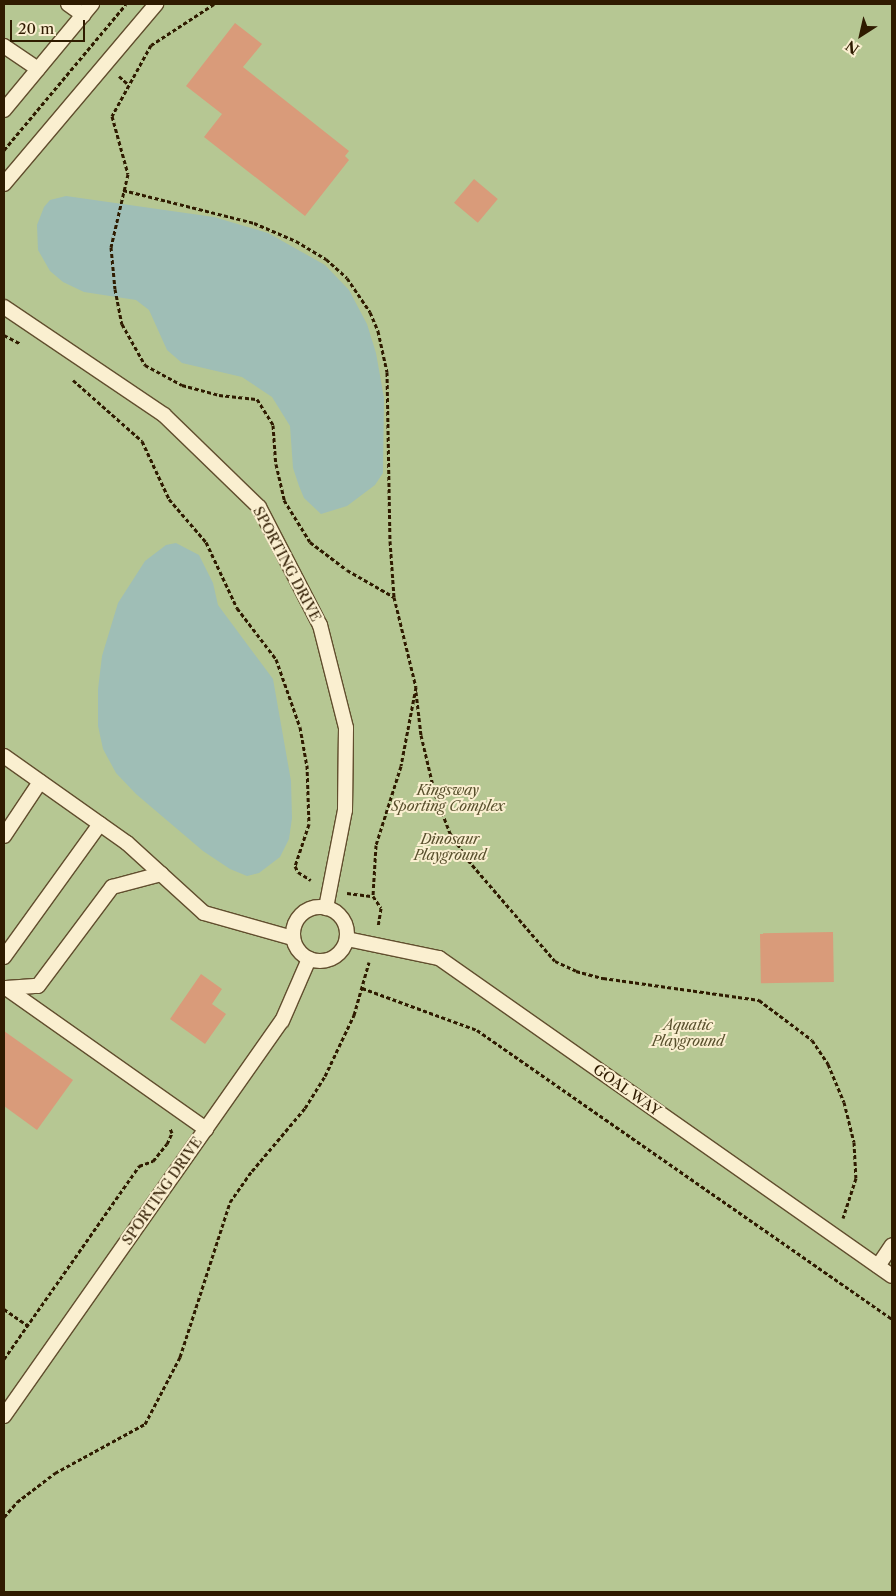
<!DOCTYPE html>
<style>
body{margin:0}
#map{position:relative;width:896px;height:1596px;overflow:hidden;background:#f7e7b7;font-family:"Libre Caslon Text",serif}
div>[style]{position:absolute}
.green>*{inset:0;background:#b6c793;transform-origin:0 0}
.water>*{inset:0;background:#9fbeb6}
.building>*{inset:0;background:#d99b7a;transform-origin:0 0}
.path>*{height:3px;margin-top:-1.5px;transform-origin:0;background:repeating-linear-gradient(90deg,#2f1b00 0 4px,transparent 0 6.5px)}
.roads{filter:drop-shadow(1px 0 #614e2e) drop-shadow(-1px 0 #614e2e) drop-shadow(0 1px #614e2e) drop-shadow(0 -1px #614e2e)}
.lane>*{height:14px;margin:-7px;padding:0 7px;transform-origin:7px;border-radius:7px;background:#faefd0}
.lane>.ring{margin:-7px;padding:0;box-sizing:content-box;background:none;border:14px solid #faefd0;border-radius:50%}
span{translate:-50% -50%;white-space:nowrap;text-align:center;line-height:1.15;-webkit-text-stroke:4px #faefd0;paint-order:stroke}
.street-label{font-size:14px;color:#2f1b00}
.park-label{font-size:14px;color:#584f2c;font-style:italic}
.frame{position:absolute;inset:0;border:5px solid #2f1b00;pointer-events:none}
.north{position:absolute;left:836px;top:10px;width:50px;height:50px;-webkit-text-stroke:4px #faefd0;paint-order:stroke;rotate:215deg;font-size:14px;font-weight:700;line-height:20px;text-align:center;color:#2f1b00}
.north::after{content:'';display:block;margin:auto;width:18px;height:22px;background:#2f1b00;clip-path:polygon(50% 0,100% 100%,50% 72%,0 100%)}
.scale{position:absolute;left:10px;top:20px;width:75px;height:22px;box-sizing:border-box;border:2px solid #2f1b00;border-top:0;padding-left:6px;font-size:15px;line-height:18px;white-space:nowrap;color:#2f1b00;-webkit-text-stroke:4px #faefd0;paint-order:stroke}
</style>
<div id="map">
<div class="green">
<div style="left:4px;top:4px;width:888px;height:1588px"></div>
</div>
<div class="water">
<div style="clip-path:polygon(66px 196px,214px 217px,268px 233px,325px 265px,349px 290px,367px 324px,376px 353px,384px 398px,383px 473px,375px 485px,347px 506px,321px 514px,304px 498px,299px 486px,293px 468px,290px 426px,272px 397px,242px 377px,182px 363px,167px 350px,149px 310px,136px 300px,84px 292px,63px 282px,50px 271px,38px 250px,37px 225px,44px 207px,50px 200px)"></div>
<div style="clip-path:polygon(176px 543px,199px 555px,213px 583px,218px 605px,273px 679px,291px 781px,292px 818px,289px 839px,280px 857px,259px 873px,247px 876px,230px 869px,203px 851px,136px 794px,116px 773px,103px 749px,98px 726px,98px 689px,102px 656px,118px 603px,145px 561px,166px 545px)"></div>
</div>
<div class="building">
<div style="clip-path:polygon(235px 23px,262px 44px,243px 67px,349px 151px,345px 156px,349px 160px,305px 216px,204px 137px,222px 114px,186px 86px)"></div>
<div style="left:474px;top:179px;width:31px;height:31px;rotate:40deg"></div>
<div style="left:833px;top:932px;width:50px;height:73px;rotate:89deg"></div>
<div style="clip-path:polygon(201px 974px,222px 989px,212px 1004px,226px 1014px,205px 1044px,170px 1019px)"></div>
<div style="clip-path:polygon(4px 1031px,73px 1080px,37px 1130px,4px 1106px)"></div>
</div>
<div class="path">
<div style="left:214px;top:4px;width:75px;rotate:146.9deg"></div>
<div style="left:151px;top:45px;width:81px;rotate:118.8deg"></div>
<div style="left:112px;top:116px;width:60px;rotate:74.6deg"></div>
<div style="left:128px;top:174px;width:75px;rotate:103.1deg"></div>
<div style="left:111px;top:247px;width:42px;rotate:84.6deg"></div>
<div style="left:115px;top:289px;width:36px;rotate:79deg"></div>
<div style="left:122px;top:324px;width:47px;rotate:60.7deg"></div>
<div style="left:145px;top:365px;width:42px;rotate:28.4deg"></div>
<div style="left:182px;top:385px;width:38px;rotate:15deg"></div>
<div style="left:219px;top:395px;width:38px;rotate:6deg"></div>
<div style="left:257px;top:399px;width:31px;rotate:58deg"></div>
<div style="left:273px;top:425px;width:39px;rotate:86deg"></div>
<div style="left:276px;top:464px;width:37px;rotate:77deg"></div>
<div style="left:284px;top:500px;width:49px;rotate:58.2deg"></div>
<div style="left:310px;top:542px;width:46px;rotate:37.1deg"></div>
<div style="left:347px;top:570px;width:54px;rotate:29.9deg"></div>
<div style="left:394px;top:597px;width:93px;rotate:76.3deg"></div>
<div style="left:416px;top:687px;width:80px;rotate:100.8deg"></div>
<div style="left:401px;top:766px;width:83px;rotate:107.6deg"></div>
<div style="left:376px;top:845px;width:51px;rotate:93.4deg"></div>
<div style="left:373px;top:896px;width:14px;rotate:56deg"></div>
<div style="left:381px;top:908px;width:19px;rotate:99deg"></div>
<div style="left:119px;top:76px;width:12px;rotate:42deg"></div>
<div style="left:4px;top:150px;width:190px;rotate:-50.1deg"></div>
<div style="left:123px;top:190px;width:135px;rotate:14.1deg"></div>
<div style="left:254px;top:223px;width:46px;rotate:23.2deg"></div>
<div style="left:296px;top:241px;width:35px;rotate:31deg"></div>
<div style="left:326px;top:259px;width:28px;rotate:42deg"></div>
<div style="left:347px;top:278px;width:41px;rotate:55.9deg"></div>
<div style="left:370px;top:312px;width:21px;rotate:67deg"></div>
<div style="left:378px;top:331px;width:42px;rotate:77.6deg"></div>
<div style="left:387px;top:372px;width:169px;rotate:89deg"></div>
<div style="left:390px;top:541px;width:56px;rotate:85.9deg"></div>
<div style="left:4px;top:335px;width:19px;rotate:28deg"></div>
<div style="left:73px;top:380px;width:92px;rotate:41.5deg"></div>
<div style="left:142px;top:441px;width:64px;rotate:65deg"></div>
<div style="left:169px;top:499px;width:57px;rotate:49.3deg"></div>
<div style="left:206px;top:542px;width:73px;rotate:64.8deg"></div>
<div style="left:237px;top:608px;width:64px;rotate:52.6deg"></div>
<div style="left:276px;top:659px;width:72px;rotate:70.6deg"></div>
<div style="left:300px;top:727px;width:39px;rotate:80deg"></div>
<div style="left:307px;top:765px;width:59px;rotate:88.1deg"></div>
<div style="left:309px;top:824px;width:44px;rotate:108.4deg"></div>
<div style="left:295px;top:866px;width:7px;rotate:63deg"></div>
<div style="left:298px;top:872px;width:15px;rotate:32deg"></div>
<div style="left:416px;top:692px;width:43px;rotate:83.4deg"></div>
<div style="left:421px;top:735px;width:61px;rotate:76.7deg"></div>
<div style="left:435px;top:794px;width:42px;rotate:69deg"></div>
<div style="left:450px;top:833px;width:32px;rotate:56deg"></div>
<div style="left:468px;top:860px;width:133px;rotate:49.3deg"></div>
<div style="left:555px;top:961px;width:23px;rotate:25deg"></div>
<div style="left:576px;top:971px;width:28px;rotate:15deg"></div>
<div style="left:603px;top:978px;width:158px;rotate:8deg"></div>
<div style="left:759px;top:1000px;width:66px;rotate:37deg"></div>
<div style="left:812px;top:1040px;width:29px;rotate:56deg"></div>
<div style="left:828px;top:1064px;width:41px;rotate:67.2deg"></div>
<div style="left:844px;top:1102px;width:41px;rotate:76deg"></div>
<div style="left:854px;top:1142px;width:36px;rotate:87deg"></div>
<div style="left:856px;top:1178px;width:42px;rotate:108deg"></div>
<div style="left:347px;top:893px;width:26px;rotate:7deg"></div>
<div style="left:362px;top:988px;width:122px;rotate:20.1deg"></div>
<div style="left:477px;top:1030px;width:506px;rotate:34.85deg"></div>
<div style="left:4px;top:1309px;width:28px;rotate:35deg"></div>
<div style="left:4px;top:1359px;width:236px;rotate:-55deg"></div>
<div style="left:139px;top:1166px;width:15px;rotate:-20deg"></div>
<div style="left:153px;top:1161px;width:22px;rotate:-51deg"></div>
<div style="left:167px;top:1144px;width:12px;rotate:-66deg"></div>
<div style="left:172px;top:1133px;width:5px;rotate:-112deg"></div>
<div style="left:4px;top:1517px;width:20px;rotate:-49deg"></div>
<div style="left:17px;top:1502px;width:48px;rotate:-37.3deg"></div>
<div style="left:55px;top:1473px;width:102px;rotate:-28.6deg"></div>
<div style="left:145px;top:1424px;width:76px;rotate:-62.4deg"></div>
<div style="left:180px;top:1357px;width:163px;rotate:-72.1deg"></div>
<div style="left:230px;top:1202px;width:38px;rotate:-55deg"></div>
<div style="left:252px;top:1171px;width:82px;rotate:-49.9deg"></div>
<div style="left:305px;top:1108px;width:38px;rotate:-58deg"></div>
<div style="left:325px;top:1076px;width:68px;rotate:-64.6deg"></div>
<div style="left:354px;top:1015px;width:55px;rotate:-74.2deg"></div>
</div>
<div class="roads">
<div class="lane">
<div style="left:68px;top:4px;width:19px;rotate:36deg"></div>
<div style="left:4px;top:46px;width:41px;rotate:34.1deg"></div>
<div style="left:4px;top:110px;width:138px;rotate:-50.3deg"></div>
<div style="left:4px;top:184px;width:236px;rotate:-49.8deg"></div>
<div style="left:4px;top:307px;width:193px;rotate:34deg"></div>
<div style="left:164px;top:415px;width:132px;rotate:44.1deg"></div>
<div style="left:259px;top:507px;width:133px;rotate:62.7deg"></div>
<div style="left:320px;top:625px;width:106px;rotate:75.8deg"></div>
<div style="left:346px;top:728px;width:82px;rotate:90.7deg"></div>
<div style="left:345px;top:810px;width:100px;rotate:101deg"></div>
<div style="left:4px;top:756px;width:151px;rotate:35.3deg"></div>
<div style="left:127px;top:843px;width:104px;rotate:42.3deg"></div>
<div style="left:204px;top:913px;width:92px;rotate:15.7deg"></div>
<div style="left:4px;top:836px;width:65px;rotate:-56.3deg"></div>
<div class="ring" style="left:293px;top:907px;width:40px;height:40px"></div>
<div style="left:347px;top:939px;width:94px;rotate:11.7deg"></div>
<div style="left:439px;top:958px;width:553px;rotate:35.07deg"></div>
<div style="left:4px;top:957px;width:164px;rotate:-54.2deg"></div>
<div style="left:6px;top:988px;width:245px;rotate:35.2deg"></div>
<div style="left:6px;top:988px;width:32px;rotate:-4deg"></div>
<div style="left:38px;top:986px;width:124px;rotate:-53.2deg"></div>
<div style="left:112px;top:887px;width:51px;rotate:-14.9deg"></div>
<div style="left:878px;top:1266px;width:25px;rotate:-56deg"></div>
<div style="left:4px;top:1416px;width:483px;rotate:-54.9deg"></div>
<div style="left:282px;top:1021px;width:68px;rotate:-66.5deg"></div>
</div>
</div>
<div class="street-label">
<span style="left:287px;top:564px;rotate:62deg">SPORTING DRIVE</span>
<span style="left:627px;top:1090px;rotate:35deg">GOAL WAY</span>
<span style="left:162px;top:1191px;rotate:-55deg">SPORTING DRIVE</span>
</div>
<div class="park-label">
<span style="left:448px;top:798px">Kingsway<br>Sporting Complex</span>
<span style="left:450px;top:847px">Dinosaur<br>Playground</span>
<span style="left:688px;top:1033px">Aquatic<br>Playground</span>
</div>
<div class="frame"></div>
<div class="north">N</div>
<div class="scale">20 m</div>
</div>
